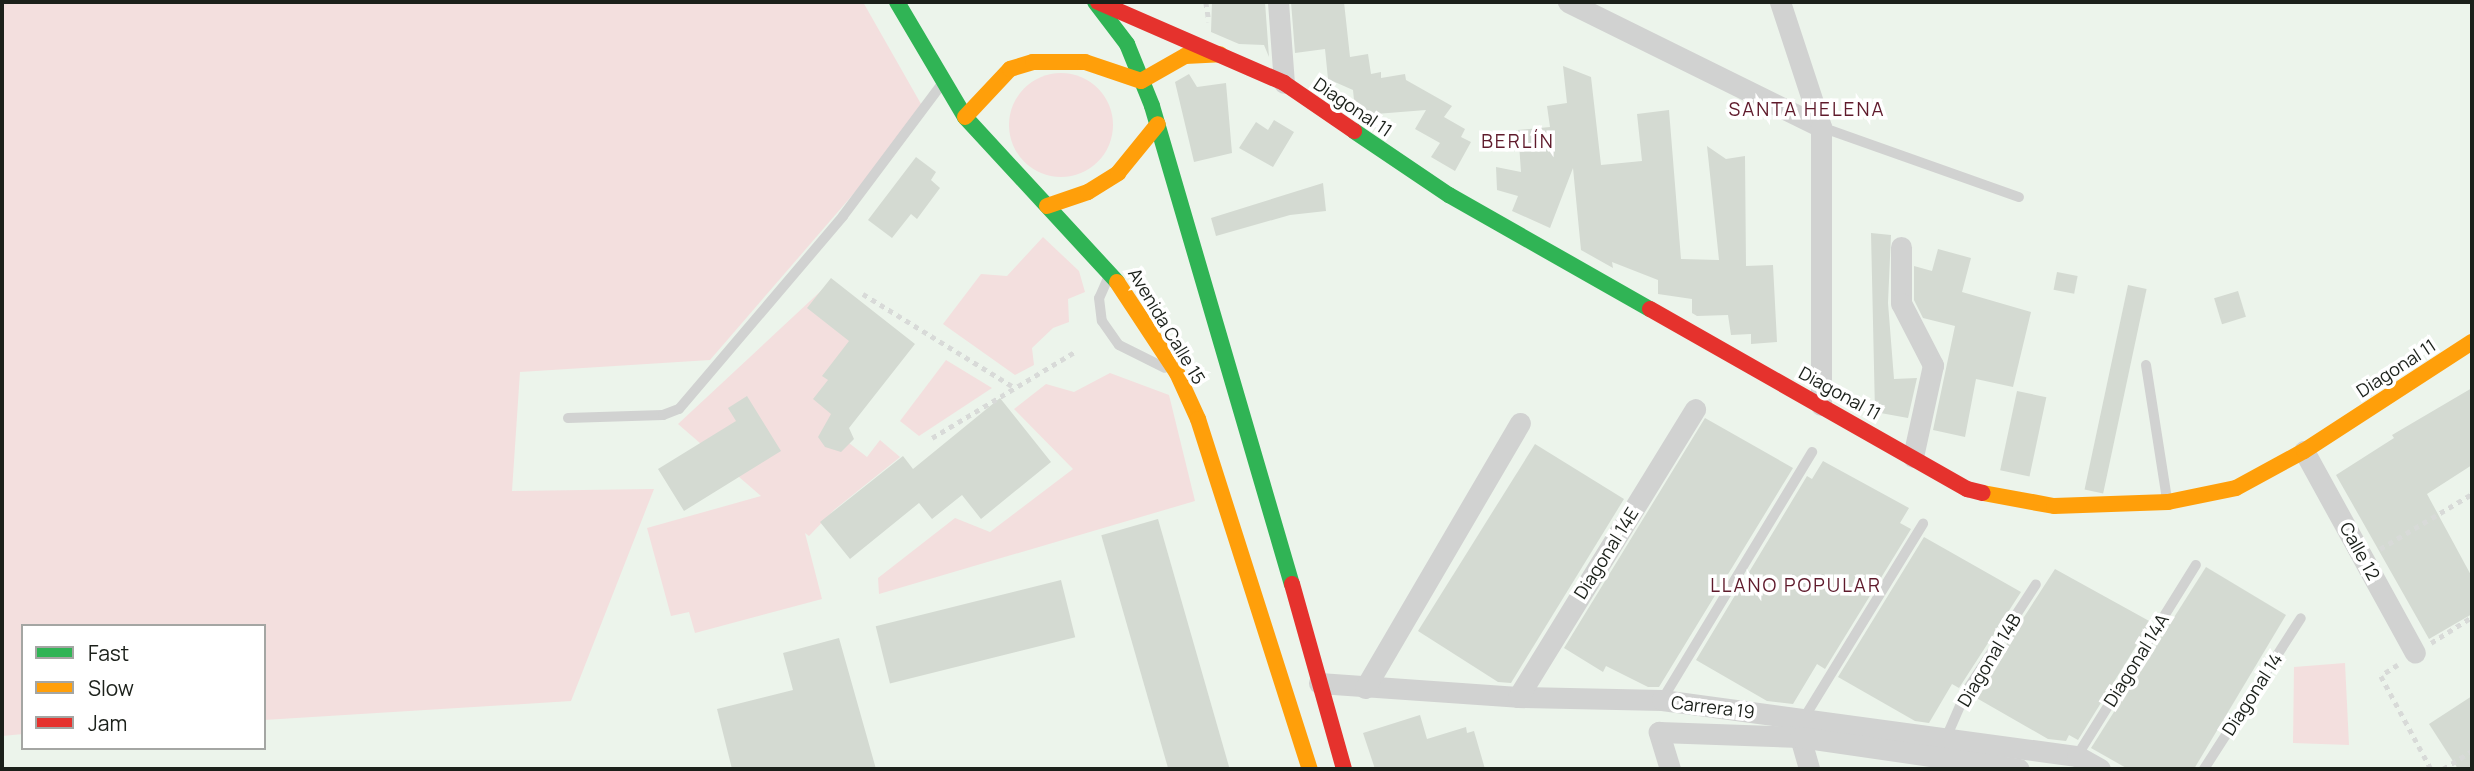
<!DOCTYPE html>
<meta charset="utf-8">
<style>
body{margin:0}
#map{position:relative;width:2474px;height:771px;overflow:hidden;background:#ecf4eb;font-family:Manrope,sans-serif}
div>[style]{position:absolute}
.green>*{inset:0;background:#f3dfde}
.round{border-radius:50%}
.building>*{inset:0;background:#d4dad2;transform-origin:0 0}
.path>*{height:4.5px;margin-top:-2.25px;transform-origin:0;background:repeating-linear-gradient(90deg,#d8dad8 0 5px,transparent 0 10px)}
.lane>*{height:10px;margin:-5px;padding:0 5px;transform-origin:5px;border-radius:5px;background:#d1d2d1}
.street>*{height:21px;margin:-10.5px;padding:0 10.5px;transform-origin:10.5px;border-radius:10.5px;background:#d1d2d1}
.fast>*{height:16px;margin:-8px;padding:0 8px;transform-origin:8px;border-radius:8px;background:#30b455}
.slow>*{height:16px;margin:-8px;padding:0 8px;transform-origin:8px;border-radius:8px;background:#ff9f0a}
.jam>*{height:16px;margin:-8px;padding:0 8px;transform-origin:8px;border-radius:8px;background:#e5322d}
span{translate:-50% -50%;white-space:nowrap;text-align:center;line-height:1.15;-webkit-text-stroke:7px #fff;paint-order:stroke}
.street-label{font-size:18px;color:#1b201a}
.neighbourhood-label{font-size:19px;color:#5f1a2b;letter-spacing:2px}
.frame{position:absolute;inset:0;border:4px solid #1b201a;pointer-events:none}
.legend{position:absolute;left:21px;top:624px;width:245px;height:126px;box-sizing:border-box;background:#fff;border:2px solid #a4a6a3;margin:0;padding:9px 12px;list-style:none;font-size:21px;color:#1b201a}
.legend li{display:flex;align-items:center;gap:14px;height:35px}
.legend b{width:35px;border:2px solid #a4a6a3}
</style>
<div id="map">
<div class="green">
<div style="clip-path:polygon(2px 2px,863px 2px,925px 111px,710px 360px,520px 372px,512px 491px,654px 489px,571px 701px,264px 720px,264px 626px,23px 626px,23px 734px,2px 736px)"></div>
<div class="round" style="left:1009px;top:73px;width:104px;height:104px"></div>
<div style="clip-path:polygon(1043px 237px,1079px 271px,1085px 292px,1068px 299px,1069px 322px,1053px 328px,1032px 348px,1034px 365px,1015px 375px,943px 324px,981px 274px,1007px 276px)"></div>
<div style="clip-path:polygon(824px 288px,876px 326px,827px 426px,867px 457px,880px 440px,900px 457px,834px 510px,809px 536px,805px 533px,822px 599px,695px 633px,689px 612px,671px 616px,647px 528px,761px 496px,678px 424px)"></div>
<div style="clip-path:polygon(946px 360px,992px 388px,919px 436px,900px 421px)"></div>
<div style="clip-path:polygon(1110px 373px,1169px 395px,1195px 501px,879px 594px,878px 578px,955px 518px,990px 532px,1073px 469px,1014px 409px,1046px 384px,1074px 392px)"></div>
<div style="clip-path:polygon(2345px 663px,2349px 745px,2293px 743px,2294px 667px)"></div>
</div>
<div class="building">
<div style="clip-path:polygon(1212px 2px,1265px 2px,1269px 57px,1264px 45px,1239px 44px,1211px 32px)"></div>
<div style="clip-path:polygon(1291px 2px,1344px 2px,1350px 57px,1368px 54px,1371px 74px,1381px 72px,1381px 78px,1405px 74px,1406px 80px,1452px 106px,1444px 117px,1465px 129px,1461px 137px,1471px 142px,1455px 171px,1431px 157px,1440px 143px,1415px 129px,1426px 110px,1363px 115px,1355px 110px,1353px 90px,1328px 79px,1325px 49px,1295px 53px)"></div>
<div style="clip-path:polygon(1563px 66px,1591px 77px,1601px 165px,1642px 161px,1637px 114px,1669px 110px,1681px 259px,1719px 260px,1707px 146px,1726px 159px,1745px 156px,1746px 266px,1773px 265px,1777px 342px,1751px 344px,1751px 334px,1731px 335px,1728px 315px,1697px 316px,1692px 313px,1692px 299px,1658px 294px,1658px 280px,1612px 262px,1613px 268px,1581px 250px,1573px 168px,1550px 228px,1512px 211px,1518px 196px,1497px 190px,1496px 167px,1521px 172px,1518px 130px,1550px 127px,1547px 106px,1567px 103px)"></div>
<div style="clip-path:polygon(1189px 74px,1197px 87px,1226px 83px,1232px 153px,1194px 162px,1175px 82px)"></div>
<div style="clip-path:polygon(1274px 120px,1294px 132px,1273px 167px,1239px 148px,1256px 122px,1268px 130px)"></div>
<div style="clip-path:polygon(916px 157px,936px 172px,931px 180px,940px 188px,917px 219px,911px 214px,892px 238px,868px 220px)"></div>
<div style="clip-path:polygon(1323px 183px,1326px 211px,1290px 215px,1216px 236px,1211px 218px)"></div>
<div style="clip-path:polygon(1871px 233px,1891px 235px,1888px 303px,1894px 379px,1917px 378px,1908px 418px,1875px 412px)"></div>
<div style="clip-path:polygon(1938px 249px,1971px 258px,1962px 292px,2031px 312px,2013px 387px,1976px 379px,1965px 437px,1933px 430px,1955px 326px,1923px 318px,1914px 300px,1914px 266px,1932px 271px)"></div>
<div style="left:2057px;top:272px;width:21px;height:18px;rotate:11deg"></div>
<div style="clip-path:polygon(831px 278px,915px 344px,849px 428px,854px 439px,841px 452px,825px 447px,818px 437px,831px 414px,813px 399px,828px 380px,822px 376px,849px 341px,807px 308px)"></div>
<div style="left:2128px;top:285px;width:19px;height:209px;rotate:12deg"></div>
<div style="left:2238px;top:291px;width:27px;height:25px;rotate:73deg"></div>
<div style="clip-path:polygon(2472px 388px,2472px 465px,2427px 494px,2472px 577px,2472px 614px,2429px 639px,2336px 475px,2394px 438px,2392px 435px)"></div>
<div style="left:2017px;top:391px;width:30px;height:81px;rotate:12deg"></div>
<div style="clip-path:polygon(747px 396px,781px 451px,684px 511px,658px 469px,736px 421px,728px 408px)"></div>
<div style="clip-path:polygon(1000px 398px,1051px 462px,981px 519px,962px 495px,932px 519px,919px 503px,850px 559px,820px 522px,903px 456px,913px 469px)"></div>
<div style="clip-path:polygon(1705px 418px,1793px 468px,1659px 687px,1648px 687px,1606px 666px,1603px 672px,1564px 648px)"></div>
<div style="clip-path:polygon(1535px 444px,1624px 499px,1511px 683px,1498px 682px,1418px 631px)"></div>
<div style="clip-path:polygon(1823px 461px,1909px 508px,1900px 523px,1911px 529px,1825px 669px,1817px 664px,1793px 704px,1767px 701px,1696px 660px,1807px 476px,1812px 479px)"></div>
<div style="left:1158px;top:519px;width:260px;height:59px;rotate:74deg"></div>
<div style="clip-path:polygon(1924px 537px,2021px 592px,1959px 688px,1952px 684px,1929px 723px,1915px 721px,1838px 677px)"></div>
<div style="clip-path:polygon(2206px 567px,2286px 615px,2194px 769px,2128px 769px,2091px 748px)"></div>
<div style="clip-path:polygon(2055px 569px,2151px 622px,2078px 740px,2069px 735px,2066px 741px,2048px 739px,1973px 696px)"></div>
<div style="left:1061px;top:580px;width:59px;height:191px;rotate:76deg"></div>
<div style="clip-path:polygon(839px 638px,876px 769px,732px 769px,717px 709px,793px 690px,783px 653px)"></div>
<div style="clip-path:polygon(2472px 696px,2472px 769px,2458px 769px,2429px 724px)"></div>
<div style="clip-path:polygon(1420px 715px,1427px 739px,1466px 727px,1467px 733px,1474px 731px,1485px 769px,1375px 769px,1363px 733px)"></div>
</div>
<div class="path">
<div style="left:1206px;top:2px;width:20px;rotate:81deg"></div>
<div style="left:863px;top:294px;width:175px;rotate:31.7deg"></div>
<div style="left:932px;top:438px;width:168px;rotate:-31.1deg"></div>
<div style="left:2380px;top:549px;width:107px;rotate:-30.9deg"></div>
<div style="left:2431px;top:643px;width:49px;rotate:-32.4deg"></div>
<div style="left:2398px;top:665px;width:20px;rotate:147deg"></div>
<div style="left:2381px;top:676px;width:106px;rotate:61.7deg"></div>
<div style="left:2443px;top:769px;width:34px;rotate:-32deg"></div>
</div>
<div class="lane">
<div style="left:1821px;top:127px;width:210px;rotate:19.5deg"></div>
<div style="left:1109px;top:276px;width:24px;rotate:114deg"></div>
<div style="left:1099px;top:298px;width:23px;rotate:83deg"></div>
<div style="left:1102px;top:321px;width:29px;rotate:55deg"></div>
<div style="left:1119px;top:345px;width:51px;rotate:26.6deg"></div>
<div style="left:2146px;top:365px;width:136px;rotate:81.1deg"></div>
<div style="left:568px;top:418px;width:95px;rotate:-1.8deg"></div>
<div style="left:663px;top:415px;width:17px;rotate:-21deg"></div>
<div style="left:679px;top:409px;width:253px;rotate:-49.6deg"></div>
<div style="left:843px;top:216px;width:164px;rotate:-53.2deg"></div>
<div style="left:1662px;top:700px;width:290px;rotate:-58.8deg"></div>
<div style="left:1804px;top:718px;width:228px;rotate:-58.5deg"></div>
<div style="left:1946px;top:738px;width:52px;rotate:-66.4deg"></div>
<div style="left:1967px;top:690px;width:126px;rotate:-56.9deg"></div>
<div style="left:2077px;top:756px;width:225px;rotate:-58.1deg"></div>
<div style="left:2204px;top:769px;width:179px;rotate:-57.3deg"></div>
</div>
<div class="street">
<div style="left:1278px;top:2px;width:81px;rotate:85.8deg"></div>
<div style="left:1568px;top:2px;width:282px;rotate:26.3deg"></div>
<div style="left:1780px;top:2px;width:132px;rotate:71.8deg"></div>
<div style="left:1821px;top:127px;width:278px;rotate:90deg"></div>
<div style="left:1901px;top:247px;width:56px;rotate:90deg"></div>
<div style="left:1901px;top:303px;width:70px;rotate:62.7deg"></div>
<div style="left:1933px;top:365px;width:94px;rotate:102.3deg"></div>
<div style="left:2304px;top:451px;width:230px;rotate:61.2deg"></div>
<div style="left:1319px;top:683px;width:199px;rotate:4deg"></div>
<div style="left:1518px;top:697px;width:144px;rotate:1.2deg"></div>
<div style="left:1662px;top:700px;width:419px;rotate:7.7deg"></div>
<div style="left:2077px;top:756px;width:26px;rotate:29deg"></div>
<div style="left:1365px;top:688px;width:307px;rotate:-59.7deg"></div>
<div style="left:1518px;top:697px;width:338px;rotate:-58.4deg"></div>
<div style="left:1800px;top:737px;width:33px;rotate:74deg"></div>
<div style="left:1670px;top:769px;width:39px;rotate:-107deg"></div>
<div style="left:1659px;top:732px;width:141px;rotate:2deg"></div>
<div style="left:1800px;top:737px;width:221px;rotate:8.3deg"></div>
</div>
<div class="fast">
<div style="left:897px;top:2px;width:134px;rotate:59.4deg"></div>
<div style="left:965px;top:117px;width:224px;rotate:47.3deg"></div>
<div style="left:1095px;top:2px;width:53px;rotate:52.7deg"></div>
<div style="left:1127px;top:44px;width:67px;rotate:68deg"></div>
<div style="left:1152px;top:106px;width:498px;rotate:73.7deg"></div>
<div style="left:1354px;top:131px;width:115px;rotate:34deg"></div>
<div style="left:1449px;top:195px;width:231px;rotate:29.6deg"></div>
</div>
<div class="slow">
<div style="left:965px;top:117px;width:66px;rotate:-46.8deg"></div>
<div style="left:1010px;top:69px;width:24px;rotate:-17deg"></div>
<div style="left:1033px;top:62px;width:52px"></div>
<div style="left:1085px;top:62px;width:59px;rotate:18.7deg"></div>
<div style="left:1141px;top:81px;width:51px;rotate:-29.6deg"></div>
<div style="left:1185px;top:56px;width:35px;rotate:-3deg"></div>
<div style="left:1047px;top:206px;width:43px;rotate:-18.9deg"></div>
<div style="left:1088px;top:192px;width:36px;rotate:-32deg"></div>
<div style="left:1118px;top:173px;width:63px;rotate:-50.8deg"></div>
<div style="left:1117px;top:282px;width:109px;rotate:56.6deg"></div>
<div style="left:1177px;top:373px;width:51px;rotate:65.5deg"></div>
<div style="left:1198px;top:419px;width:367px;rotate:72.3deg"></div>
<div style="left:1983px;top:493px;width:72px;rotate:10.4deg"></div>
<div style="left:2054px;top:506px;width:114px;rotate:-2deg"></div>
<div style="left:2168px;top:502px;width:69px;rotate:-11.6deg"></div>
<div style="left:2236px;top:488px;width:77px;rotate:-28.6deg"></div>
<div style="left:2304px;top:451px;width:200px;rotate:-33deg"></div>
</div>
<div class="jam">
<div style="left:1098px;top:2px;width:203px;rotate:23.5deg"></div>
<div style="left:1284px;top:83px;width:85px;rotate:34.4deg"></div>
<div style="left:1650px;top:309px;width:365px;rotate:29.6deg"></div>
<div style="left:1967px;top:489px;width:16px;rotate:14deg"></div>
<div style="left:1292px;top:584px;width:192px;rotate:74.3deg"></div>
</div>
<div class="street-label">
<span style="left:1353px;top:107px;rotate:34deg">Diagonal 11</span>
<span style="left:1167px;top:326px;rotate:59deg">Avenida Calle 15</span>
<span style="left:2396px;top:368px;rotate:-33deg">Diagonal 11</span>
<span style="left:1840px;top:393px;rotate:29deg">Diagonal 11</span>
<span style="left:2360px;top:551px;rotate:61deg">Calle 12</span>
<span style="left:1606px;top:553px;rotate:-58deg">Diagonal 14E</span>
<span style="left:1989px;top:660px;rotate:-59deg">Diagonal 14B</span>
<span style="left:2136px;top:660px;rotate:-58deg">Diagonal 14A</span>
<span style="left:2252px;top:694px;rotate:-57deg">Diagonal 14</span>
<span style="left:1713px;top:707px;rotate:7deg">Carrera 19</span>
</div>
<div class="neighbourhood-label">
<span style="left:1807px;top:110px">SANTA HELENA</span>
<span style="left:1518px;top:142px">BERLÍN</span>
<span style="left:1796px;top:586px">LLANO POPULAR</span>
</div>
<div class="frame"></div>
<ul class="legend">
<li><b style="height:9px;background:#30b455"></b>Fast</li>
<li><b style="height:9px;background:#ff9f0a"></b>Slow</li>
<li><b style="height:9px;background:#e5322d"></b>Jam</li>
</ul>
</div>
